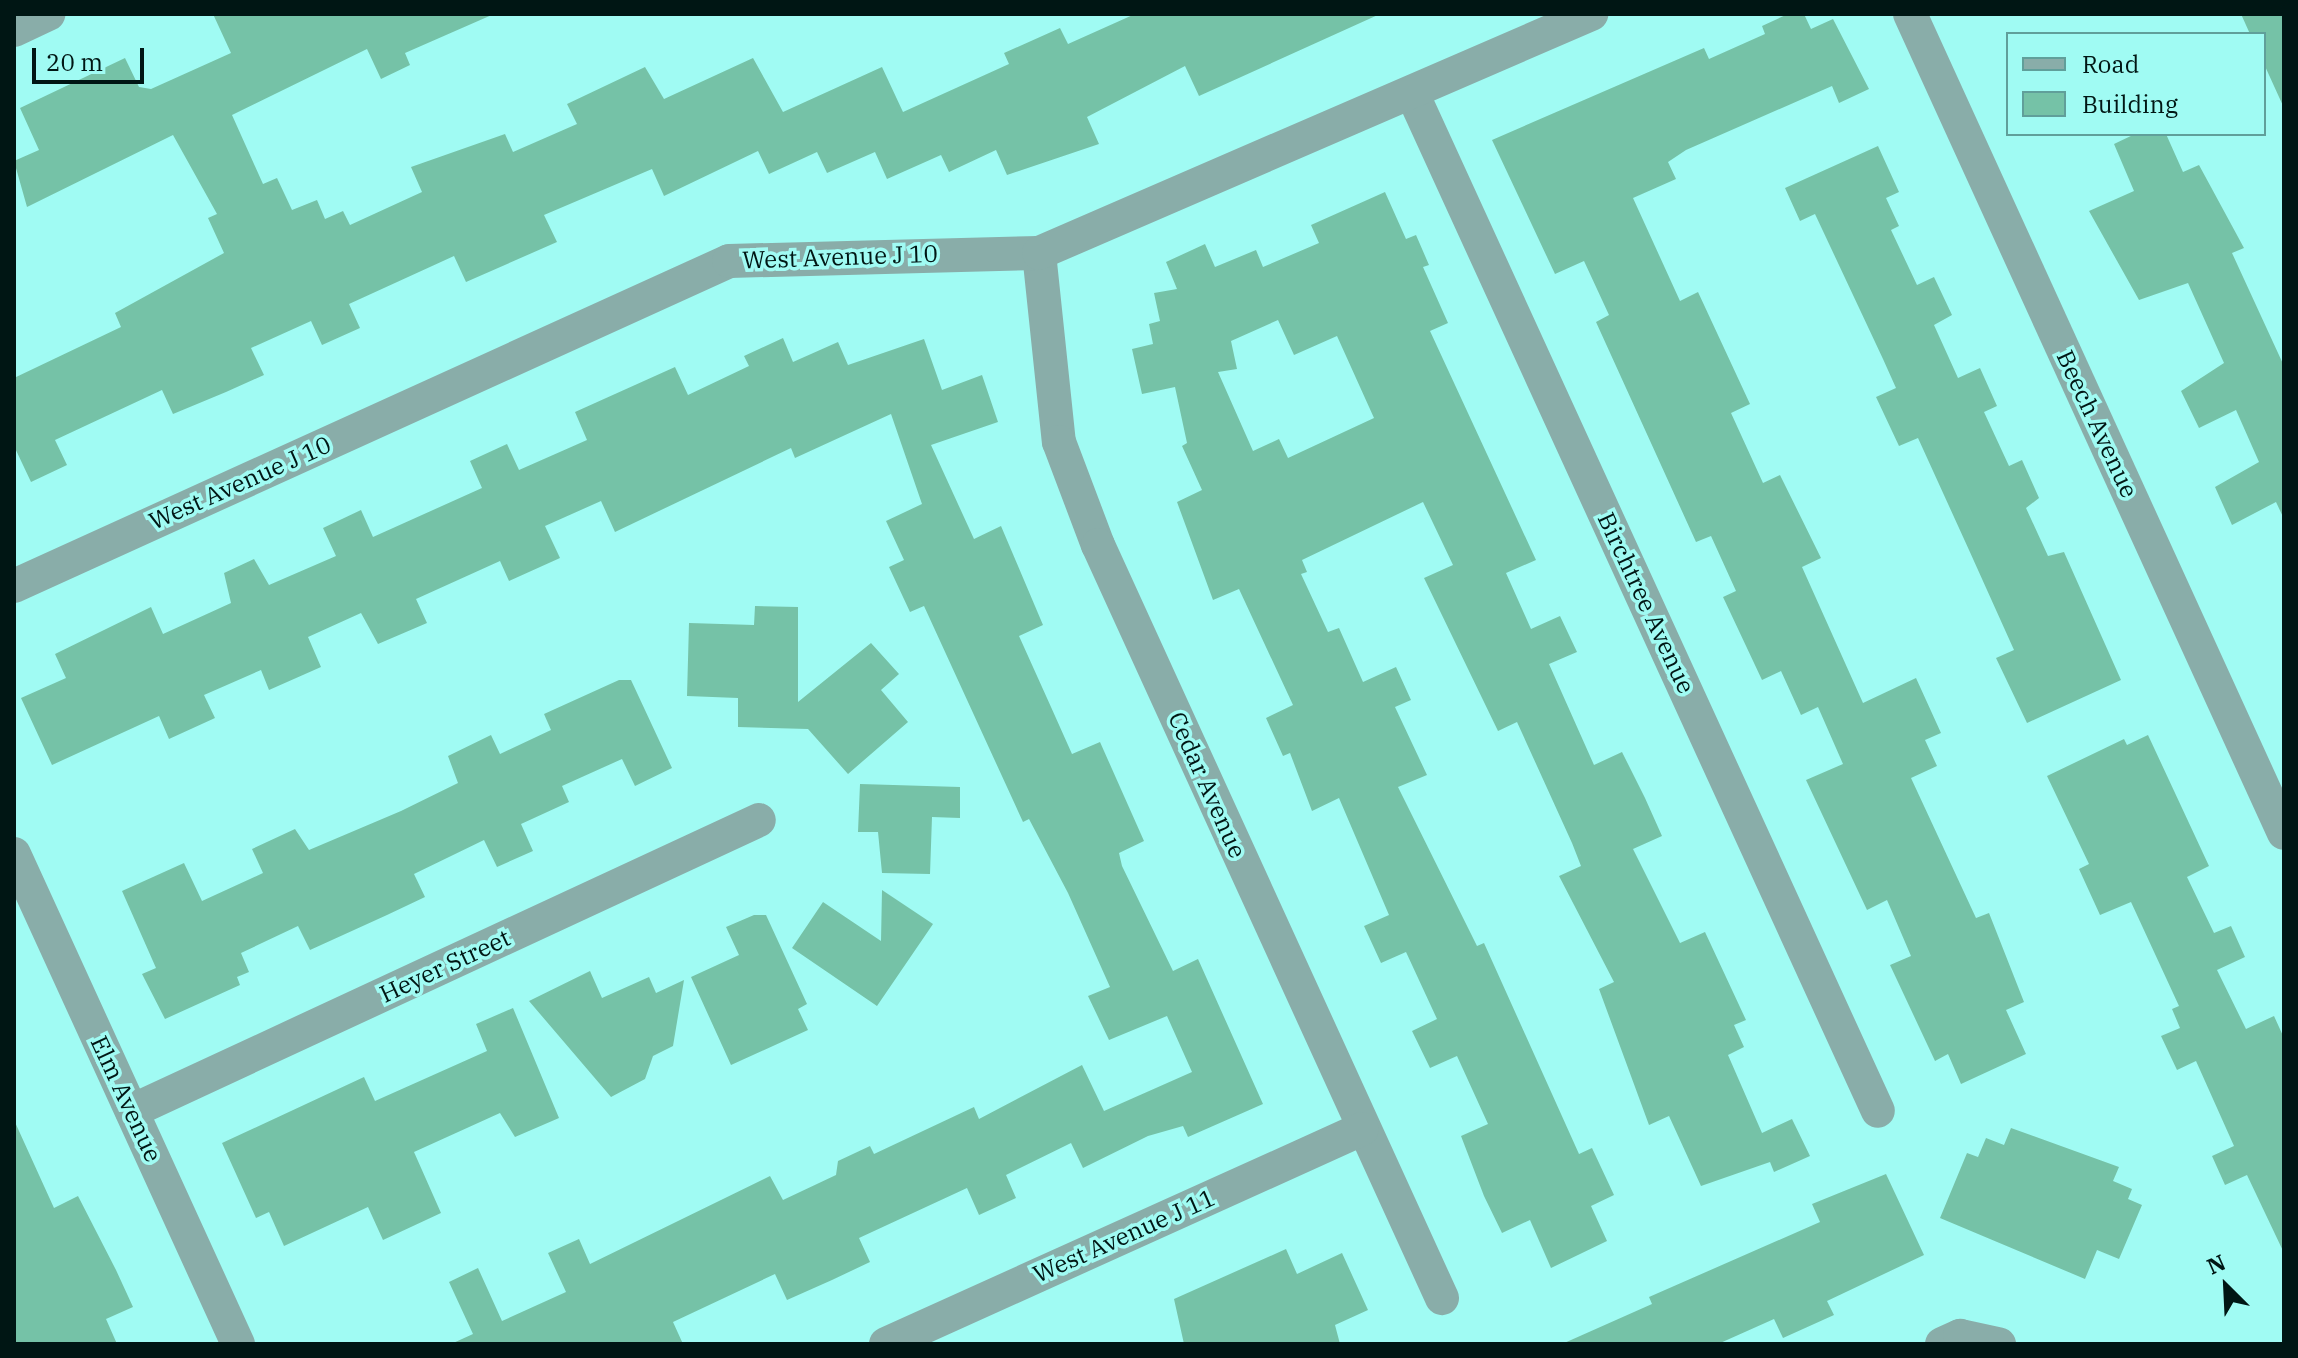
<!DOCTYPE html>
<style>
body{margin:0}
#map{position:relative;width:2298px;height:1358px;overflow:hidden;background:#a0fbf3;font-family:"IBM Plex Serif",serif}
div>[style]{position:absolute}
.building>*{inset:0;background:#75c2a7}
.minor>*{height:34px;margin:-17px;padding:0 17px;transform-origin:17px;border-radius:17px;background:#89ada9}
span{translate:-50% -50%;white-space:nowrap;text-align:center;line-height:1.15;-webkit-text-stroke:7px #a0fbf3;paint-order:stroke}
.street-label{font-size:24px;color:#001614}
.frame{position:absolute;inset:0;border:16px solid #001614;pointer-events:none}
.legend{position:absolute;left:2006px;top:32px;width:260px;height:104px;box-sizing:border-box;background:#a0fbf3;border:2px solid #609f9a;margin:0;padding:10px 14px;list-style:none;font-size:24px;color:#001614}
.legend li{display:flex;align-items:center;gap:16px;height:40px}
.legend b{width:40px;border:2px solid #609f9a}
.north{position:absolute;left:2186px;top:1246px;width:80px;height:80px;-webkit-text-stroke:6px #a0fbf3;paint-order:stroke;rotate:336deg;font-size:22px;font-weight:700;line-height:32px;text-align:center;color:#001614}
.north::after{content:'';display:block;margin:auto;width:28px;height:36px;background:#001614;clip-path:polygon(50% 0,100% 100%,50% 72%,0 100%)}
.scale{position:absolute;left:32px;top:48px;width:112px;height:36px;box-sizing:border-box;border:4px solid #001614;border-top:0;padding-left:10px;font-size:24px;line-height:28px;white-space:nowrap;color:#001614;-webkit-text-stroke:6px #a0fbf3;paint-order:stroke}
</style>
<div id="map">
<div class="building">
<div style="clip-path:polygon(213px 14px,494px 14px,405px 53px,410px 65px,381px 79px,367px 49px,232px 115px,263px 184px,277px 178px,292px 210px,317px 200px,325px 219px,343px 211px,350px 225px,422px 192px,411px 167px,505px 134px,513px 152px,577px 124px,567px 104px,645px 67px,664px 99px,753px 58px,783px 112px,882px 67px,903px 112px,1009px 64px,1004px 53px,1060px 28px,1068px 44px,1135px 14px,1380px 14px,1199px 96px,1185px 66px,1087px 117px,1099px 144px,1007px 175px,996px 150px,949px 172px,941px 155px,887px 179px,875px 152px,827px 173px,817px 152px,769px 174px,758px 151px,664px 196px,652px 169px,544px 215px,557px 242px,466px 282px,454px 256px,349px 304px,360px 328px,322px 345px,311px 321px,251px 348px,264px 375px,226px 392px,173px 414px,162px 390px,55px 440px,67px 465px,31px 482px,14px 446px,14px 378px,121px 327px,115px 313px,224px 253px,208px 218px,217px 214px,173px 135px,27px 207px,14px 161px,39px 150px,20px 108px,125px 58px,139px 87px,151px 89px,231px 53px)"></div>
<div style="clip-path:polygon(1788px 14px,1804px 14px,1811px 29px,1833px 19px,1869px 89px,1839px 103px,1832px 86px,1686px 150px,1668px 162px,1676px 179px,1633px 198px,1680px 301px,1698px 292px,1750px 404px,1731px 413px,1763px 483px,1780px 475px,1821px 558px,1802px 567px,1863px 703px,1916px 678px,1941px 733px,1925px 740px,1937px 766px,1911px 778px,1976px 918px,1989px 913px,2024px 1002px,2006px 1010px,2026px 1054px,1961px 1084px,1948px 1054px,1935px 1061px,1890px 965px,1911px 956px,1887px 900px,1867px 910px,1806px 780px,1843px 764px,1818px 707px,1801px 715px,1781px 671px,1762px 680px,1723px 597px,1736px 591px,1711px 536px,1696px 542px,1596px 322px,1609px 315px,1584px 261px,1555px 274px,1492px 140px,1704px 48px,1709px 59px,1765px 34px,1762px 26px)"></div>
<div style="clip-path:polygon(2241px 14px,2284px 14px,2284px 108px,2264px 64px,2264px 34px,2250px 34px)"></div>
<div style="clip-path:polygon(2135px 134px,2166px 134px,2183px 172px,2199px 165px,2244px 248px,2232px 253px,2284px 366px,2284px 519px,2276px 502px,2232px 525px,2215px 487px,2259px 462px,2236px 410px,2199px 428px,2181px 391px,2224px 363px,2188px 283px,2139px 300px,2089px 211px,2134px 191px,2114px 144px)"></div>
<div style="clip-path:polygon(1878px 146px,1899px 192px,1886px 198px,1899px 226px,1891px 230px,1917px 285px,1934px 277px,1952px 315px,1934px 325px,1958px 378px,1980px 368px,1997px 406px,1984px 412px,2009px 466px,2022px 460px,2039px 498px,2026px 508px,2048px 556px,2064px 552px,2121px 680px,2027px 723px,1996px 658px,2014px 650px,1969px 550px,1918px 438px,1899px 446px,1876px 397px,1896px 388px,1883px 359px,1815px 214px,1800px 221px,1785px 188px)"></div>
<div style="clip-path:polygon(evenodd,1385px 192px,1406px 239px,1416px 235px,1429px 265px,1423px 267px,1448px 323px,1430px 331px,1536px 560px,1506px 573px,1531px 629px,1560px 616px,1577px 652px,1549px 664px,1594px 765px,1622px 752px,1645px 798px,1662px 836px,1633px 849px,1680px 943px,1705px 932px,1746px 1020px,1734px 1025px,1744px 1047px,1728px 1055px,1762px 1133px,1792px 1119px,1810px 1156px,1774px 1172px,1770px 1162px,1701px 1186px,1669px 1116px,1649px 1125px,1599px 989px,1614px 982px,1559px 876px,1581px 866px,1572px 843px,1517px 722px,1498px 731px,1424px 578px,1453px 565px,1423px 502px,1302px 560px,1307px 572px,1301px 574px,1328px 632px,1339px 628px,1363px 682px,1396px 667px,1411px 700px,1395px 707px,1427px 775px,1398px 787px,1477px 946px,1484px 943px,1579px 1154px,1592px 1148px,1614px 1195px,1591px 1206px,1607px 1241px,1551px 1268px,1530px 1220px,1502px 1233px,1484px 1196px,1461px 1136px,1488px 1124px,1457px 1056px,1430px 1068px,1412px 1031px,1437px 1019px,1406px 952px,1381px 963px,1364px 926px,1389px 915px,1339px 798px,1312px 811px,1290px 753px,1283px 756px,1266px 718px,1293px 705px,1239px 589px,1213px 600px,1177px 502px,1202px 490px,1182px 446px,1187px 443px,1175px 387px,1142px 394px,1132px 349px,1153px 344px,1149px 324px,1160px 321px,1154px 293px,1177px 289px,1166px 262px,1205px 244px,1215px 267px,1256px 250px,1263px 267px,1319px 243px,1311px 225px,1385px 192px,1278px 320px,1294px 355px,1337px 336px,1374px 418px,1288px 458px,1279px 439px,1253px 451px,1218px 372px,1237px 369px,1231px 341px,1278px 320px)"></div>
<div style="clip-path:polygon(783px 338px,793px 362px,838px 342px,848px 365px,924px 339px,942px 390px,982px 375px,998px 422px,931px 445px,974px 539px,1001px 526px,1043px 625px,1019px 636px,1051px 707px,1072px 754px,1100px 742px,1144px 841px,1119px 853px,1122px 866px,1173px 971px,1198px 959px,1263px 1104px,1188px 1137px,1183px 1126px,1148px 1136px,1083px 1168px,1071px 1143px,1006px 1175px,1016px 1198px,979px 1215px,967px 1188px,859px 1238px,870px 1262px,832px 1280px,787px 1300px,775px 1274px,673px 1322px,683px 1344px,451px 1344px,473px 1334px,449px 1282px,478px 1268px,502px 1321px,566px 1292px,548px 1253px,579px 1239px,590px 1264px,770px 1176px,783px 1200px,836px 1175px,838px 1161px,870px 1146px,874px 1154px,974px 1107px,979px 1119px,1082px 1065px,1104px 1111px,1192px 1072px,1167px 1016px,1109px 1040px,1088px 996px,1110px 987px,1068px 893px,1029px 819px,1023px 822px,924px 606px,910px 612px,889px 567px,904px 560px,886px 521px,922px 504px,891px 414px,795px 458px,791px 448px,615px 532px,601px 501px,545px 526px,560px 558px,509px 581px,500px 561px,416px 599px,427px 623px,378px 644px,361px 613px,308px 637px,321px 667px,269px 690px,261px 670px,204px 695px,215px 718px,169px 739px,159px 716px,52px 765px,21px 698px,66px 678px,55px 654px,151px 607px,163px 634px,231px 603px,224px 573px,254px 559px,269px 585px,336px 556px,323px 528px,361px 510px,373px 537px,482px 488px,470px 461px,507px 444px,519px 470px,587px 440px,575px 412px,675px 367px,688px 395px,749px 366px,744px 356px)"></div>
<div style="clip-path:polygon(755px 606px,798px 607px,798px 702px,871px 643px,899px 674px,881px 690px,908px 722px,848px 774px,808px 729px,738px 727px,738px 698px,687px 696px,689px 623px,754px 625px)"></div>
<div style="clip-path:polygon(619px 680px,631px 680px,672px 768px,635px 786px,622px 759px,562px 786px,569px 802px,521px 824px,533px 851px,497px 867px,484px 840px,414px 874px,425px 897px,387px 915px,310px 950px,298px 926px,241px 953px,249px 972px,237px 977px,240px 985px,165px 1019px,142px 974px,156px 968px,122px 891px,184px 863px,202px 901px,263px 873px,252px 849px,295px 829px,309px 850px,401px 811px,458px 783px,448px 756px,491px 735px,500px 754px,551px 730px,544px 714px)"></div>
<div style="clip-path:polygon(2148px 735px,2209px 866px,2187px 877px,2214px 933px,2231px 926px,2245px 957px,2217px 970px,2246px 1029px,2274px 1016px,2284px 1038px,2284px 1253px,2247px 1175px,2225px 1185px,2212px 1156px,2234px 1146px,2196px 1061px,2177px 1070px,2161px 1036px,2180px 1028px,2172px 1009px,2179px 1006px,2131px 902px,2100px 915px,2079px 869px,2089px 864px,2047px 776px,2124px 739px,2127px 745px)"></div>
<div style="clip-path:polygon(860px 784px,960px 787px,960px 818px,932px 817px,930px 874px,882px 873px,878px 832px,858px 832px)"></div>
<div style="clip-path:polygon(882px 890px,933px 924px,877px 1006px,792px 948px,823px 902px,881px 941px)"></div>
<div style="clip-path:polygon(754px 915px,766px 915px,807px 1004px,798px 1009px,808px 1030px,731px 1065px,691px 977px,739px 955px,726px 927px)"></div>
<div style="clip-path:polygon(590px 971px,602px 998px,649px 977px,656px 993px,684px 980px,673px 1046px,653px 1056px,645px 1079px,611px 1097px,529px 1001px)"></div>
<div style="clip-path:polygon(513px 1008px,559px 1118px,515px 1137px,500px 1113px,414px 1152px,441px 1213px,383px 1240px,368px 1207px,284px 1246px,269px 1212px,256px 1218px,222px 1143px,364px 1077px,375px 1101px,487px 1051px,476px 1024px)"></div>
<div style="clip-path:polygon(14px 1120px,54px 1208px,78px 1196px,116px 1270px,133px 1307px,106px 1319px,117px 1344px,14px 1344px)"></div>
<div style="clip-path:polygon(2011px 1128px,2119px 1167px,2113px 1181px,2132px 1189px,2128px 1199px,2142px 1205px,2119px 1259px,2097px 1250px,2085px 1279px,1940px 1218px,1967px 1153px,1978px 1157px,1986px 1138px,2004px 1145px)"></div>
<div style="clip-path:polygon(1886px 1174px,1924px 1255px,1827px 1301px,1834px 1315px,1783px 1338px,1774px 1319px,1718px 1344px,1562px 1344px,1652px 1304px,1649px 1297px,1820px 1222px,1812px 1204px)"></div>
<div style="clip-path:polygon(1286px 1249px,1297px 1274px,1342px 1253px,1368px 1310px,1335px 1325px,1340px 1344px,1184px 1344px,1174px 1299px)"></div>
</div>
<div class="minor">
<div style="left:1910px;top:14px;width:900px;rotate:65.46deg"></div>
<div style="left:14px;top:30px;width:38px;rotate:-25deg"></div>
<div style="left:1413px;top:95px;width:1117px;rotate:65.41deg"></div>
<div style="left:1039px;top:253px;width:190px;rotate:84deg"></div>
<div style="left:1059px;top:442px;width:110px;rotate:69.3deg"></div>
<div style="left:1098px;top:545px;width:828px;rotate:65.45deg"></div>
<div style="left:14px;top:586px;width:785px;rotate:-24.44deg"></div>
<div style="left:729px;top:261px;width:310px;rotate:-1.5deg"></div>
<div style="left:1039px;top:253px;width:602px;rotate:-23.41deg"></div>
<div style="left:14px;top:854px;width:539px;rotate:65.43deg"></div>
<div style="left:132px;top:1111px;width:691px;rotate:-24.9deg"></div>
<div style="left:886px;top:1344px;width:522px;rotate:-24.31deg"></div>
<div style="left:1942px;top:1344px;width:20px;rotate:-24deg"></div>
<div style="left:1960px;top:1336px;width:40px;rotate:12deg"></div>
</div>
<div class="street-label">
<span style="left:840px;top:257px;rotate:-2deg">West Avenue J 10</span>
<span style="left:2097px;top:424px;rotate:65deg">Beech Avenue</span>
<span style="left:240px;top:483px;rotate:-24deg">West Avenue J 10</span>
<span style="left:1646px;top:603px;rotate:65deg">Birchtree Avenue</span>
<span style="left:1207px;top:785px;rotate:66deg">Cedar Avenue</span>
<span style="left:445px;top:966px;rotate:-25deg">Heyer Street</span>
<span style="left:126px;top:1099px;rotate:65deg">Elm Avenue</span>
<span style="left:1124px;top:1236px;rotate:-24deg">West Avenue J 11</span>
</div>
<div class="frame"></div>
<ul class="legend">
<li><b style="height:10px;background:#89ada9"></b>Road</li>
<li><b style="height:22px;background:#75c2a7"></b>Building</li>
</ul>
<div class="north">N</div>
<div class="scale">20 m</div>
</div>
